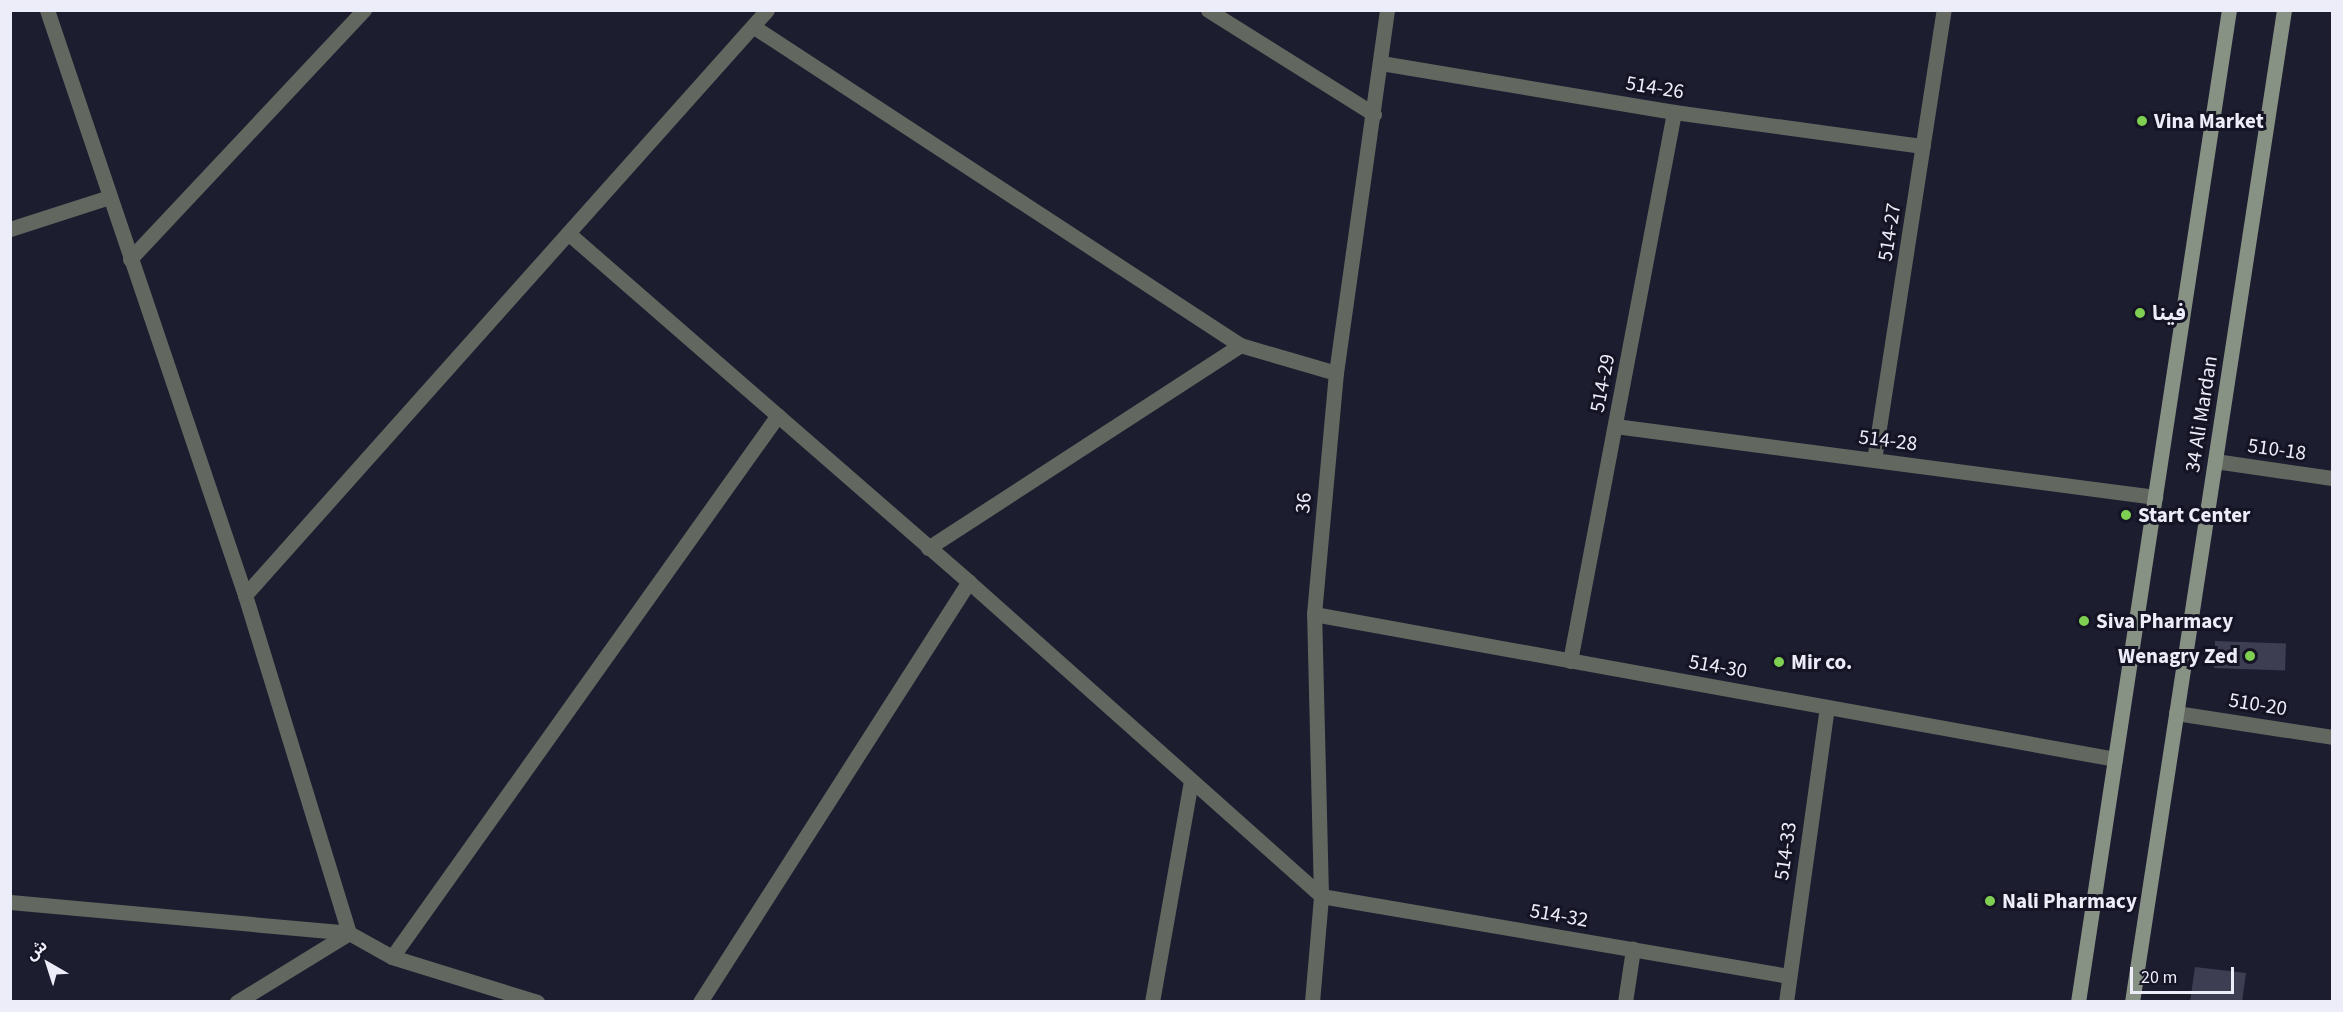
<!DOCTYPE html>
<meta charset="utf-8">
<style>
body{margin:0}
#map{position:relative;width:2343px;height:1012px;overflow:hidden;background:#1d1d30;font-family:"Source Sans 3","Noto Sans Arabic",sans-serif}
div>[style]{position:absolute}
.building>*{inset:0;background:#3d3e52;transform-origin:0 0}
.minor>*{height:15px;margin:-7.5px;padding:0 7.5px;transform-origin:7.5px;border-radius:7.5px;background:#62685f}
.tertiary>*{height:15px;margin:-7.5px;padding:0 7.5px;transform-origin:7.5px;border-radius:7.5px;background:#62685f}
.secondary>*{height:15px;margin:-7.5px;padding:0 7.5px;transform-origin:7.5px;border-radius:7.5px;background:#889284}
.dots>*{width:16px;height:16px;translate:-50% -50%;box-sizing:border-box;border:3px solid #141425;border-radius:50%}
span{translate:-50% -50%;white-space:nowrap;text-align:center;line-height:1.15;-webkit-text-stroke:6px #141425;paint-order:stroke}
.street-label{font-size:21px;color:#ededfa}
.poi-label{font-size:21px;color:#ededfa;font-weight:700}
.left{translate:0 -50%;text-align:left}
.right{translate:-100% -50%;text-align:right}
.frame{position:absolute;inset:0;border:12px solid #ededfa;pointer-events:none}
.north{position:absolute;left:18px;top:934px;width:60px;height:60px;-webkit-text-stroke:4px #141425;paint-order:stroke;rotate:321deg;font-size:16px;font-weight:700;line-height:24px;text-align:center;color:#ededfa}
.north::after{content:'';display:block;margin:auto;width:21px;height:27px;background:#ededfa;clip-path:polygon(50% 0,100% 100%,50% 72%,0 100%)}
.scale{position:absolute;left:2130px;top:967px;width:104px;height:27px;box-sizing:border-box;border:3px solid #ededfa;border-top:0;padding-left:8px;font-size:18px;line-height:21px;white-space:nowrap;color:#ededfa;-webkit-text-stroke:4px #141425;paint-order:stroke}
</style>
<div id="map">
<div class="building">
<div style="left:2215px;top:641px;width:71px;height:27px;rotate:2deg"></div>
<div style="clip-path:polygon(2195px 967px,2246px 973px,2242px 1002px,2190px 1002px)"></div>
</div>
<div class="minor">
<div style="left:47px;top:10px;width:618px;rotate:71.3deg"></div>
<div style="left:245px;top:595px;width:354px;rotate:72.9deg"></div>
<div style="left:349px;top:933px;width:132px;rotate:148.4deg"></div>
<div style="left:1208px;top:10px;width:196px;rotate:32.1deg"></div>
<div style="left:754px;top:27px;width:581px;rotate:33.2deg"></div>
<div style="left:1240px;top:345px;width:100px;rotate:16.3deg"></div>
<div style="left:1381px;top:63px;width:297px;rotate:9.5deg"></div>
<div style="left:1674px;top:112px;width:251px;rotate:7.8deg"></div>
<div style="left:10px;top:229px;width:104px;rotate:-17.9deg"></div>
<div style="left:568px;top:233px;width:532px;rotate:41.03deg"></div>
<div style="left:969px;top:582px;width:472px;rotate:41.7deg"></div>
<div style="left:1321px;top:896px;width:475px;rotate:9.7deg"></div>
<div style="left:130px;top:259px;width:342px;rotate:-46.8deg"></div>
<div style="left:1615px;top:426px;width:545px;rotate:7.49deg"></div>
<div style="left:1874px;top:460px;width:455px;rotate:-81.2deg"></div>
<div style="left:2215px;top:461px;width:118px;rotate:8.3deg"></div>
<div style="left:928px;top:548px;width:372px;rotate:-33deg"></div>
<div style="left:245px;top:595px;width:784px;rotate:-48.26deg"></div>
<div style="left:1314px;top:614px;width:814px;rotate:10.26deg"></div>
<div style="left:1570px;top:661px;width:559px;rotate:-79.27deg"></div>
<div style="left:2176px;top:713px;width:158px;rotate:8.7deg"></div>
<div style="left:10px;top:902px;width:340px;rotate:5.2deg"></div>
<div style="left:349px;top:933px;width:49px;rotate:29.2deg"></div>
<div style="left:392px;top:957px;width:152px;rotate:17.2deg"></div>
<div style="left:392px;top:957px;width:665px;rotate:-54.54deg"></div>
<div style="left:700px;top:1002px;width:499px;rotate:-57.4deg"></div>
<div style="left:1152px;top:1002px;width:225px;rotate:-80deg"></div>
<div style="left:1625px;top:1002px;width:54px;rotate:-81.4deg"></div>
<div style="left:1786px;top:1002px;width:298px;rotate:-82.1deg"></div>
</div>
<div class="tertiary">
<div style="left:1312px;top:1002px;width:106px;rotate:-85.1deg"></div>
<div style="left:1321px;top:896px;width:282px;rotate:-91.4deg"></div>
<div style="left:1314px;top:614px;width:242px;rotate:-84.8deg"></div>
<div style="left:1336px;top:373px;width:367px;rotate:-82deg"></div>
</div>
<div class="secondary">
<div style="left:2078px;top:1002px;width:1003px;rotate:-81.35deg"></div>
<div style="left:2132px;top:1002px;width:1004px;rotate:-81.29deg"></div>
</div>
<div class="dots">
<div style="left:2142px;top:121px;background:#7fd052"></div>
<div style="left:2140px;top:313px;background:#7fd052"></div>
<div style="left:2126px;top:515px;background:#7fd052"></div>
<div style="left:2084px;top:621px;background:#7fd052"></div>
<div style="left:2250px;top:656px;background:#7fd052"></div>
<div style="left:1779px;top:662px;background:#7fd052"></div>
<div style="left:1990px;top:901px;background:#7fd052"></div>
</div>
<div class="street-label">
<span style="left:1655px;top:87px;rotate:9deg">514-26</span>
<span style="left:1889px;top:232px;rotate:-81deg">514-27</span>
<span style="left:1602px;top:383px;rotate:-79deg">514-29</span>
<span style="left:2201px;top:414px;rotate:-81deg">34 Ali Mardan</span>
<span style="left:1888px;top:440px;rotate:7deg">514-28</span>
<span style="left:2277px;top:449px;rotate:8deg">510-18</span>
<span style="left:1303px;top:503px;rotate:-85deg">36</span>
<span style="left:1718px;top:666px;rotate:10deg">514-30</span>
<span style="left:2258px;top:704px;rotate:9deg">510-20</span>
<span style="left:1785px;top:851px;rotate:-82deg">514-33</span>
<span style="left:1559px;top:915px;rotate:10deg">514-32</span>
</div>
<div class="poi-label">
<span class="left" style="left:2154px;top:121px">Vina Market</span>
<span class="left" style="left:2152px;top:313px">فينا</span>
<span class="left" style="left:2138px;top:515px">Start Center</span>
<span class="left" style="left:2096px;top:621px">Siva Pharmacy</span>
<span class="right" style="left:2238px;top:656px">Wenagry Zed</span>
<span class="left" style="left:1791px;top:662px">Mir co.</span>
<span class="left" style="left:2002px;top:901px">Nali Pharmacy</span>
</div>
<div class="frame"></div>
<div class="north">ش</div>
<div class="scale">20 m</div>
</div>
